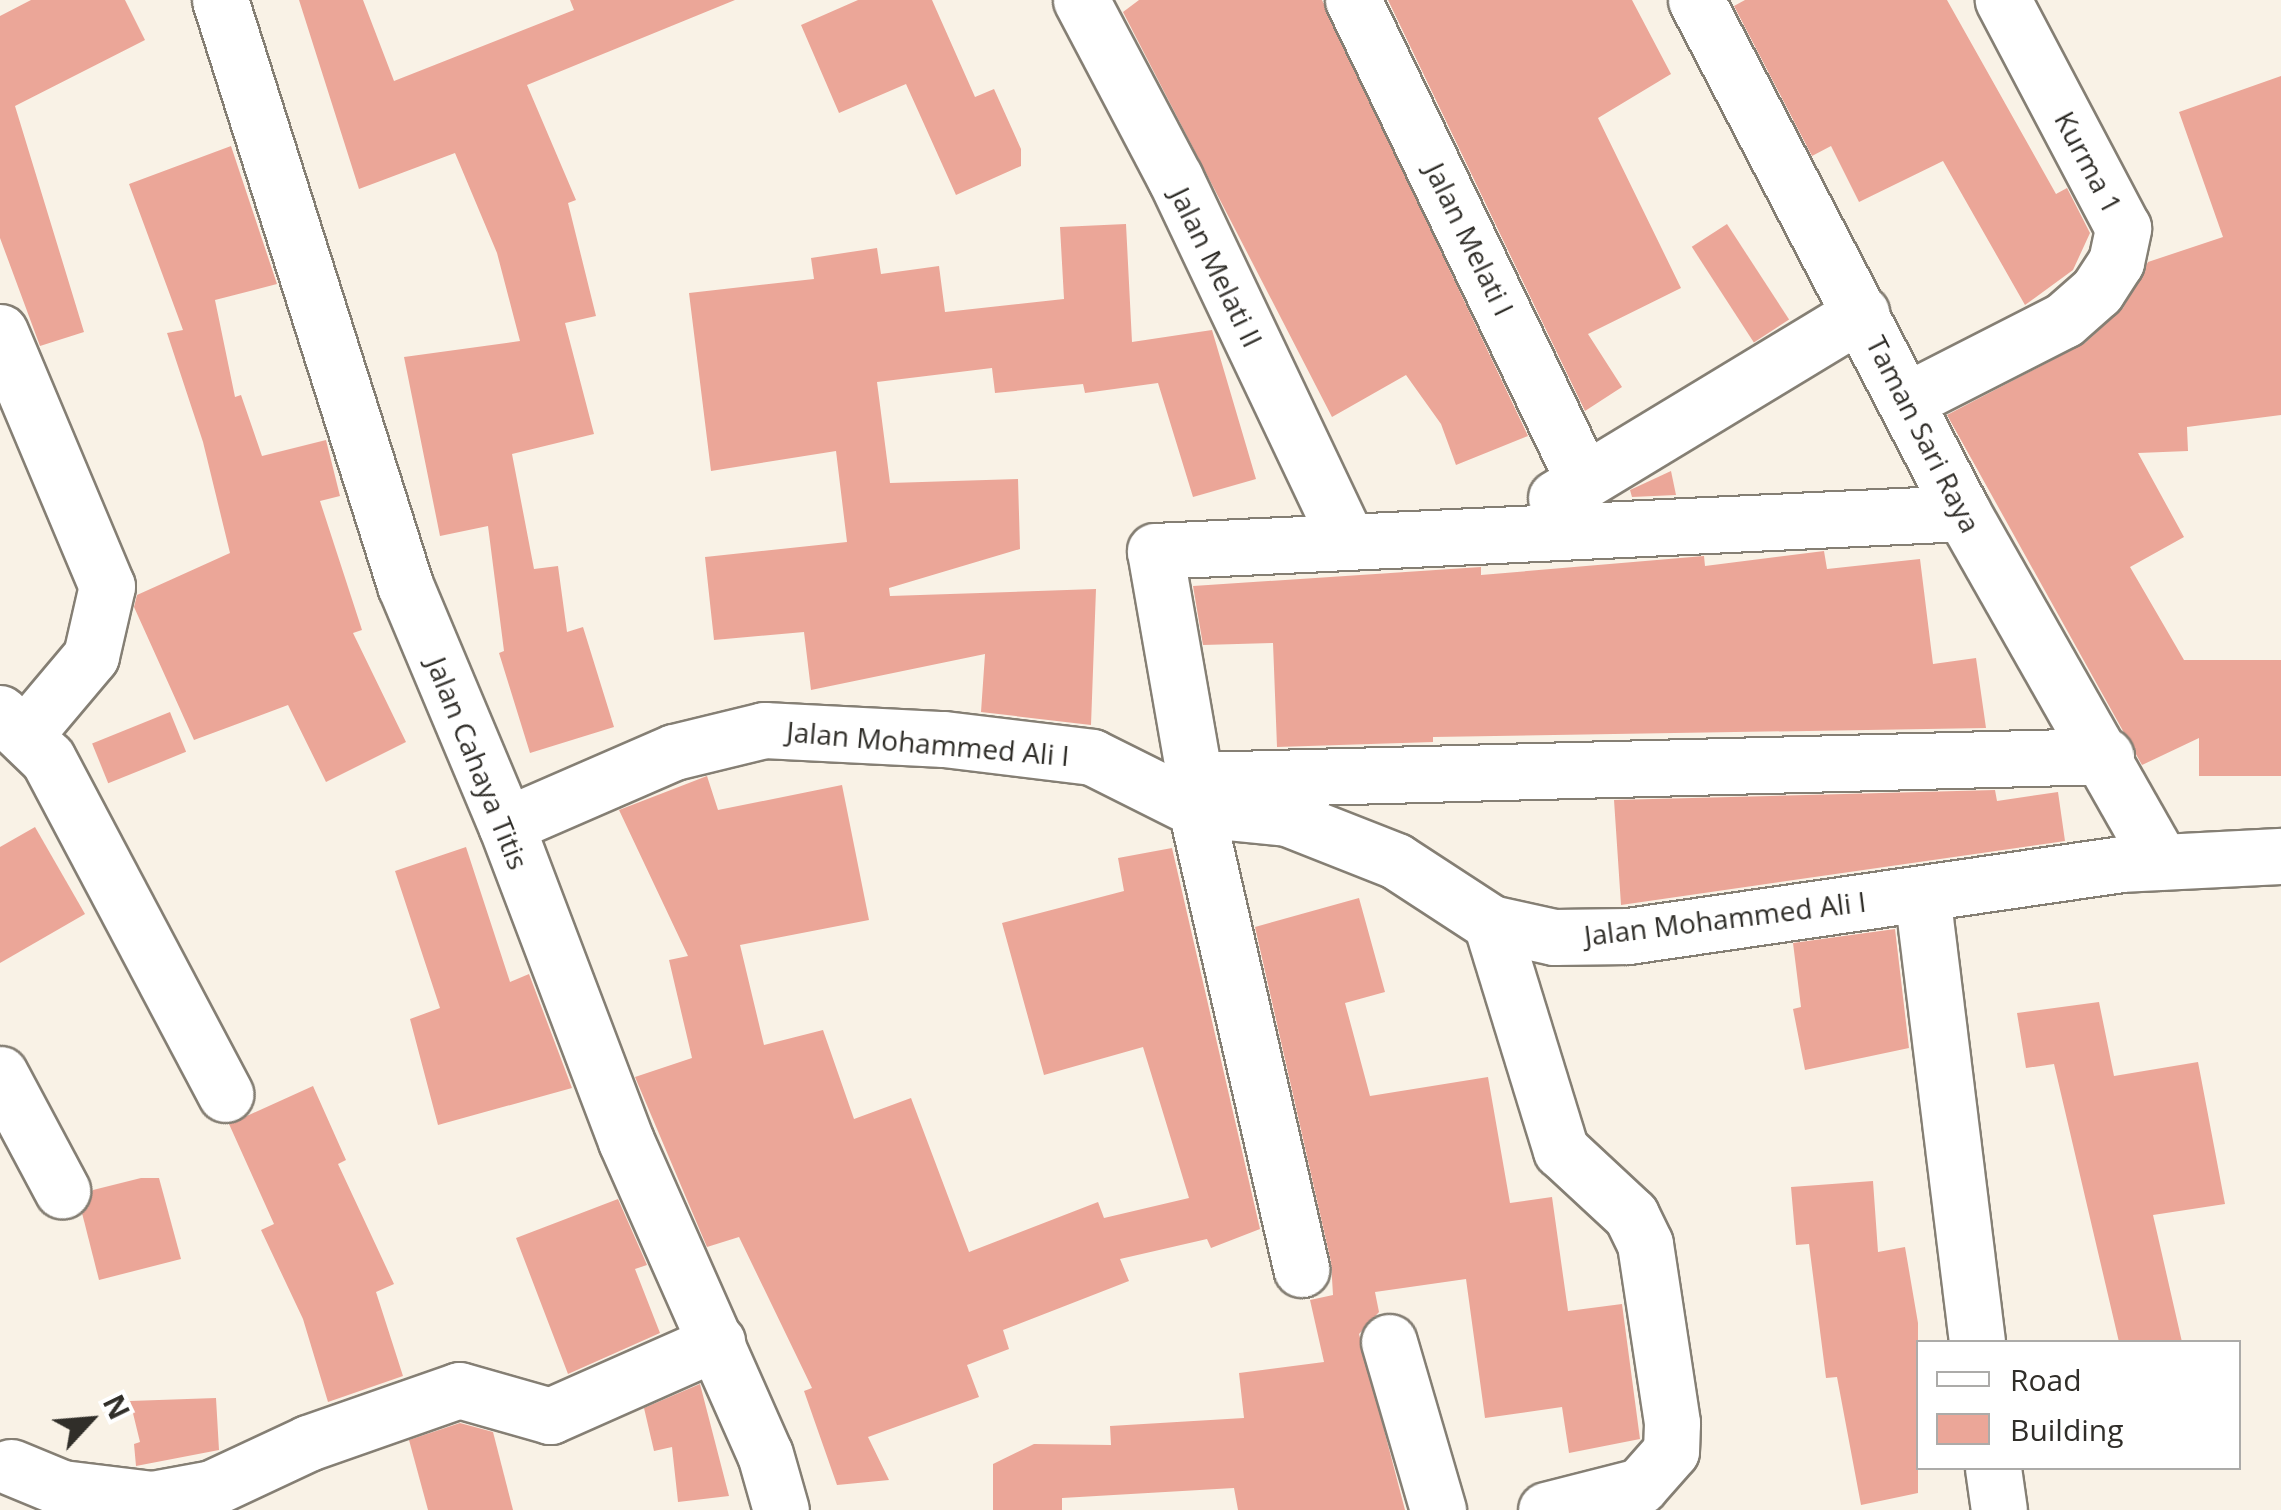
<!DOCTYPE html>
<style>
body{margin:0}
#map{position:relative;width:2281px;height:1510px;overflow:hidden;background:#f9f2e6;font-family:"Open Sans",sans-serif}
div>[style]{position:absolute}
.building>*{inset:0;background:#eba698;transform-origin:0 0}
.roads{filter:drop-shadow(2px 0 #857f74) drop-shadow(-2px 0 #857f74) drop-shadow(0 2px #857f74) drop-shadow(0 -2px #857f74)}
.minor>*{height:55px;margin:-27.5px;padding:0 27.5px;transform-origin:27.5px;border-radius:27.5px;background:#fff}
span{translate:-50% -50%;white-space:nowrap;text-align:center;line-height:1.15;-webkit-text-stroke:9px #fff;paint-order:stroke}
.street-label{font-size:28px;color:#302e29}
.legend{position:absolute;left:1916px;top:1340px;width:325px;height:130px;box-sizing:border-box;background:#fff;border:2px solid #acaba9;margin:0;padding:12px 18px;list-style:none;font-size:30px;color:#302e29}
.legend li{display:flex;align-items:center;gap:20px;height:50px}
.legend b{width:50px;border:2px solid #acaba9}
.north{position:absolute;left:40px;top:1370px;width:100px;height:100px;-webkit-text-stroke:8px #fff;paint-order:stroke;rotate:64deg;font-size:28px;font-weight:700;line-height:40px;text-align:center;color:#302e29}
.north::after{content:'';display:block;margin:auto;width:35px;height:45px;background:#302e29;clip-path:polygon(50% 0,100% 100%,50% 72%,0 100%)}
</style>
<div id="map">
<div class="building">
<div style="clip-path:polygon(31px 0,125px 0,145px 40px,15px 106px,84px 332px,40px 346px,0 238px,0 16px)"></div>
<div style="clip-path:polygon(299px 0,363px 0,394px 81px,574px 10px,570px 0,735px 0,527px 85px,576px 200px,568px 203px,596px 316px,565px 323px,594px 434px,512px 454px,534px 569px,558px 566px,567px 632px,583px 627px,614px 727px,530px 753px,499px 653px,504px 651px,488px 526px,440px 536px,404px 357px,520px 341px,497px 253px,455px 153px,359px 189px)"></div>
<div style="clip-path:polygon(858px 0,932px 0,975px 97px,994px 89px,1021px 149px,1021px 166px,956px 195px,906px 84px,839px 113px,801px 25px)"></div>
<div style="clip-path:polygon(1139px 0,1322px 0,1528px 436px,1456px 465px,1441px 424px,1406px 375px,1332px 417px,1123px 12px)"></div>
<div style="clip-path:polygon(1388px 0,1632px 0,1671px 74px,1598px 118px,1681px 288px,1588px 334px,1622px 387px,1585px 411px)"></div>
<div style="clip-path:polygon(1745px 0,1947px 0,2056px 194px,2067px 188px,2090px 233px,2073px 270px,2025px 305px,1943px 161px,1859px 202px,1831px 146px,1812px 156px,1734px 6px)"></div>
<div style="clip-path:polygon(2281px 76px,2281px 415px,2187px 427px,2188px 451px,2138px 453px,2184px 537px,2130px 567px,2184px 660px,2281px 660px,2281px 776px,2199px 776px,2199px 738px,2142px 765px,1947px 415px,2085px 343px,2123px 308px,2148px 262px,2223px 237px,2179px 112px)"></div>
<div style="clip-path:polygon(231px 146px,277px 284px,215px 300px,235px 397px,241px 395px,262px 456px,326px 440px,340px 496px,320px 501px,362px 630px,353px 633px,406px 742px,326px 782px,288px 705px,194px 740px,134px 607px,137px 595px,230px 553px,203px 442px,167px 333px,183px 330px,129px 184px)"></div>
<div style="clip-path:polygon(1126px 224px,1132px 342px,1212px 330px,1256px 479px,1193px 497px,1158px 383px,1085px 393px,1083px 384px,995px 393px,992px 368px,877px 382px,890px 483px,1018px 479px,1020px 549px,889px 588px,890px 596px,1096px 589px,1091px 725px,981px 712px,985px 654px,811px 690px,804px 632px,714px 640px,705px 557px,847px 542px,836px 451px,711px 471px,689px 293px,814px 279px,811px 258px,877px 248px,881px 274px,939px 266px,945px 312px,1064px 299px,1060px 227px)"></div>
<div style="left:1727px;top:224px;width:114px;height:42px;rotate:57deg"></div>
<div style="clip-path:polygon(1671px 471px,1676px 495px,1632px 497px,1630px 490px)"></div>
<div style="clip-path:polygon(1824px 551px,1827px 569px,1920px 559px,1933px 664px,1976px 658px,1986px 728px,1433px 737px,1433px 742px,1277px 747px,1273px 643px,1203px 645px,1193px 586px,1481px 567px,1481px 575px,1704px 556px,1705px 566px)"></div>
<div style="left:170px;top:712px;width:43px;height:84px;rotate:68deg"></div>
<div style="clip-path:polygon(707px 776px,718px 810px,842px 785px,869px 920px,740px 945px,764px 1045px,823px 1030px,854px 1119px,911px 1098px,969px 1252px,1098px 1202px,1104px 1218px,1189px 1198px,1143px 1047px,1044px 1075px,1002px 923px,1124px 891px,1118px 858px,1172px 848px,1260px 1229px,1211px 1248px,1207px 1239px,1120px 1259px,1129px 1281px,1003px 1330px,1009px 1349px,967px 1365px,979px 1397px,868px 1437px,889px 1480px,837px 1485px,804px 1391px,812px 1388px,739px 1237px,707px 1247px,635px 1077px,692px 1058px,669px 960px,688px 956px,619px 810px)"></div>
<div style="clip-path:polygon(1995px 790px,1997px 801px,2058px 792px,2065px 841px,1621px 905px,1614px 800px)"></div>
<div style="clip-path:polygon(35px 827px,85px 914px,0 963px,0 847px)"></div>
<div style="clip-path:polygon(466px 847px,510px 982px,529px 974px,572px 1088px,438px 1125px,410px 1019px,440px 1008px,395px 871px)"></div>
<div style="clip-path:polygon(1359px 898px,1385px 992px,1345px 1003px,1370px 1096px,1488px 1077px,1510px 1203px,1552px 1197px,1568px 1311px,1622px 1304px,1640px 1439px,1569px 1453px,1562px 1407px,1485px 1418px,1466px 1279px,1375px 1292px,1379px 1312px,1359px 1334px,1405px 1510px,1238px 1510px,1234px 1488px,1062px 1498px,1062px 1510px,993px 1510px,993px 1464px,1034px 1444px,1111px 1445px,1110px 1426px,1244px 1418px,1239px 1373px,1324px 1362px,1310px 1300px,1333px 1295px,1331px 1262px,1255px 927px)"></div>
<div style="clip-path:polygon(1895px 929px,1909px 1048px,1805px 1070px,1793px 1009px,1801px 1007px,1793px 943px)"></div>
<div style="clip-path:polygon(2099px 1002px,2114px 1076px,2198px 1062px,2225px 1204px,2153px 1215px,2182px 1342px,2119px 1342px,2054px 1064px,2026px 1068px,2017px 1013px)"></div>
<div style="clip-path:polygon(313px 1086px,346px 1160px,338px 1164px,394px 1284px,376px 1292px,403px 1376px,328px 1402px,303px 1319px,261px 1230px,274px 1224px,229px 1124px)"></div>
<div style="clip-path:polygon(141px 1178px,159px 1178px,181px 1259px,99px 1280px,82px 1213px,93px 1190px)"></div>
<div style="clip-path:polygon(1873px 1181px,1878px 1252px,1905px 1247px,1918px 1323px,1918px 1493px,1861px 1505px,1837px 1377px,1826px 1378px,1809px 1244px,1796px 1245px,1791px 1187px)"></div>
<div style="clip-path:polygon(618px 1199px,647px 1265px,635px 1269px,660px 1333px,568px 1374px,516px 1238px)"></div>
<div style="clip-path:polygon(700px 1384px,729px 1496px,678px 1502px,672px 1447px,654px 1451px,644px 1408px)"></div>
<div style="clip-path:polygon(216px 1398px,219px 1450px,136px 1466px,134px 1444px,140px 1442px,130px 1401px)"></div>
<div style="clip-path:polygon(460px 1423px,493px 1432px,513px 1510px,428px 1510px,409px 1440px)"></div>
</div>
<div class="roads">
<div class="minor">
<div style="left:220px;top:0;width:614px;rotate:72.45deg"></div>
<div style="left:405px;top:585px;width:260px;rotate:67.2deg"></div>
<div style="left:506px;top:825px;width:338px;rotate:69.2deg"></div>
<div style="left:626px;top:1141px;width:342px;rotate:66.1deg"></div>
<div style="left:765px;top:1454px;width:58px;rotate:74.1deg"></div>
<div style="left:1081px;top:0;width:201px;rotate:62.2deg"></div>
<div style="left:1175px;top:178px;width:399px;rotate:64.6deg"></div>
<div style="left:1353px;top:0;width:531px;rotate:64.35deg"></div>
<div style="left:1696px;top:0;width:578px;rotate:62.5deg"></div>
<div style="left:1963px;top:513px;width:401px;rotate:60.4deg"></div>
<div style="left:0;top:332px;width:276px;rotate:67.2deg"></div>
<div style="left:107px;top:586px;width:72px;rotate:102.9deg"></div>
<div style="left:91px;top:656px;width:99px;rotate:130.1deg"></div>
<div style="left:1907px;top:400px;width:176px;rotate:-27deg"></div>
<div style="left:2064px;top:320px;width:44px;rotate:-41.3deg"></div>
<div style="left:2097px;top:291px;width:35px;rotate:-57deg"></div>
<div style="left:2116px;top:262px;width:35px;rotate:-78deg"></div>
<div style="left:2123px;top:228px;width:258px;rotate:-117.8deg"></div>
<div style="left:1556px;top:498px;width:357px;rotate:-31.2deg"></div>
<div style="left:0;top:713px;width:66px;rotate:43.8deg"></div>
<div style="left:48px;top:759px;width:379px;rotate:62.1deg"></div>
<div style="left:1195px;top:780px;width:232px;rotate:-99.9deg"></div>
<div style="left:1155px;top:551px;width:809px;rotate:-2.69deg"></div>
<div style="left:1196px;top:780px;width:910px;rotate:-1.51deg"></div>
<div style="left:1196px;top:809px;width:472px;rotate:77.1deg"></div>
<div style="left:506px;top:825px;width:183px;rotate:-23.5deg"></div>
<div style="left:674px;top:752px;width:93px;rotate:-13.7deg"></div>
<div style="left:764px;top:730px;width:180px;rotate:2.9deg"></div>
<div style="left:944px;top:739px;width:149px;rotate:6.9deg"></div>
<div style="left:1092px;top:757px;width:116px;rotate:26.6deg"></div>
<div style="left:1196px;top:809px;width:91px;rotate:5.6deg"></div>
<div style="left:1287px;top:818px;width:117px;rotate:21.5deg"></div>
<div style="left:1396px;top:861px;width:113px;rotate:33.1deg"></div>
<div style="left:1491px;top:923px;width:65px;rotate:12.5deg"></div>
<div style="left:1554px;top:937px;width:74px;rotate:-0.8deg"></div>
<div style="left:1628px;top:936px;width:499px;rotate:-8.3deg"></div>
<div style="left:2122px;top:864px;width:159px;rotate:-2.9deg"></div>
<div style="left:1922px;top:894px;width:451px;rotate:83deg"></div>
<div style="left:1491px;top:923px;width:238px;rotate:72.9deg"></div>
<div style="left:1561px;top:1150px;width:96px;rotate:42.9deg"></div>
<div style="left:1631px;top:1215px;width:32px;rotate:64deg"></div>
<div style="left:1645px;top:1244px;width:181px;rotate:81.4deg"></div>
<div style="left:1672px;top:1423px;width:28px;rotate:92deg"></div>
<div style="left:1671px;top:1451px;width:47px;rotate:131.5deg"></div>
<div style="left:1640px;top:1486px;width:97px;rotate:165.7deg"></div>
<div style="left:0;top:1074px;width:132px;rotate:61.9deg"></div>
<div style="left:1389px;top:1342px;width:175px;rotate:73.7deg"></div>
<div style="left:11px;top:1467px;width:55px;rotate:22.4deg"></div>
<div style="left:62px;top:1488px;width:91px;rotate:7deg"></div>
<div style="left:152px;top:1499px;width:61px;rotate:-10.4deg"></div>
<div style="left:212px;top:1488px;width:106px;rotate:-25.1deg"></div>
<div style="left:308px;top:1443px;width:160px;rotate:-19.3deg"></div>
<div style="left:459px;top:1390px;width:95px;rotate:15.9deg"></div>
<div style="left:550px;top:1416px;width:183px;rotate:-23.9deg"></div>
<div style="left:1993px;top:1468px;width:42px;rotate:81.9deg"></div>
</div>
</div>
<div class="street-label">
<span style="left:2089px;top:162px;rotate:62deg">Kurma 1</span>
<span style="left:1470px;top:239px;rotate:64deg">Jalan Melati I</span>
<span style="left:1217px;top:267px;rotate:64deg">Jalan Melati II</span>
<span style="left:1924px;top:434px;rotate:63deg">Taman Sari Raya</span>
<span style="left:928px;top:743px;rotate:5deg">Jalan Mohammed Ali I</span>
<span style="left:478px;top:763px;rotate:68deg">Jalan Cahaya Titis</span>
<span style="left:1725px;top:918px;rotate:-7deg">Jalan Mohammed Ali I</span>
</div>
<ul class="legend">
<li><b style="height:12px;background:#fff"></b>Road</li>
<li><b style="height:28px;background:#eba698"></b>Building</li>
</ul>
<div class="north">N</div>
</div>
